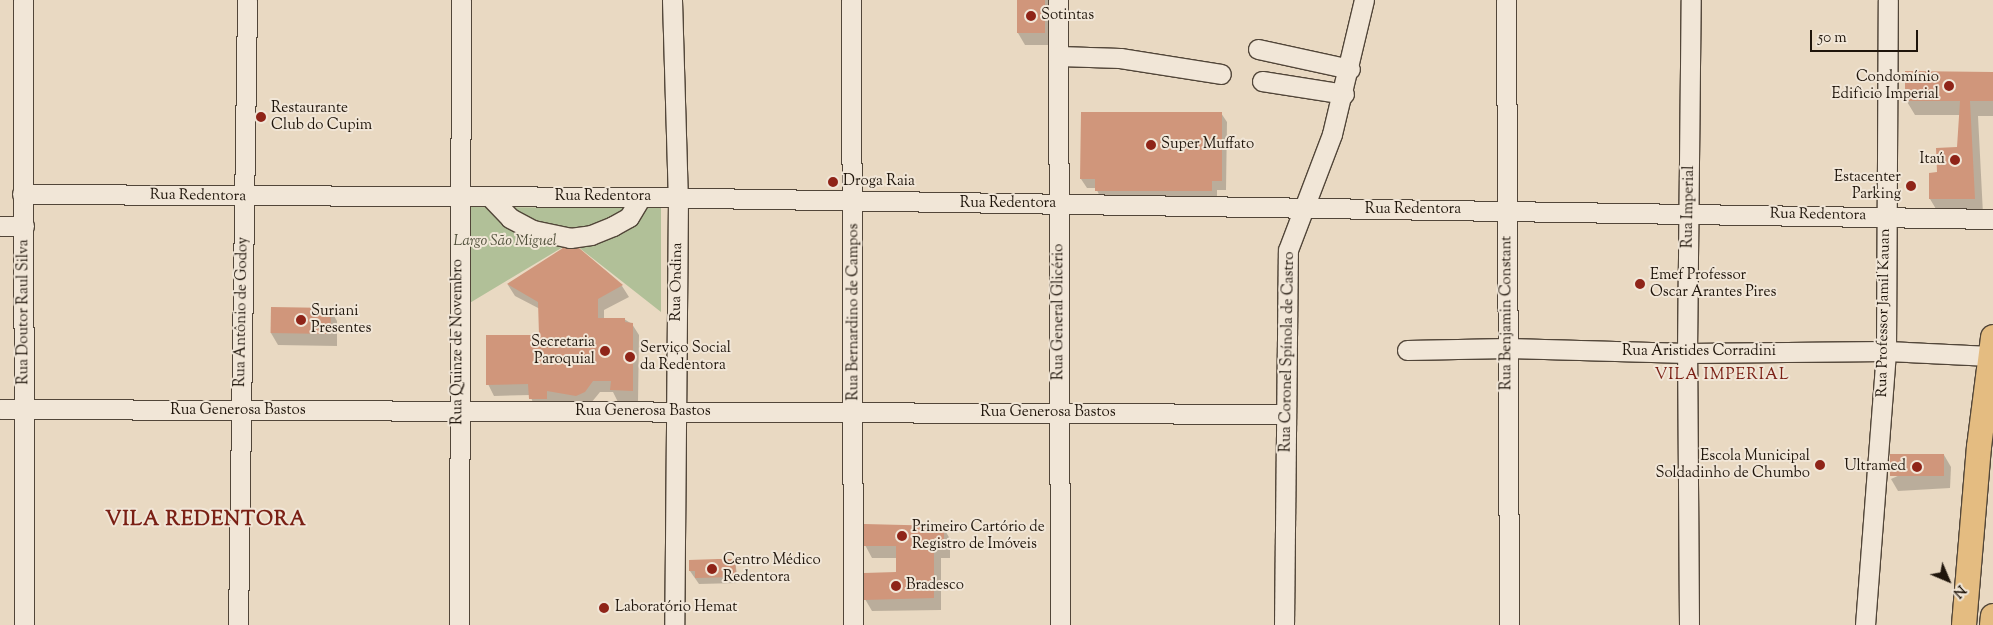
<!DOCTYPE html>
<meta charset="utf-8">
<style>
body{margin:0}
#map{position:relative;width:1993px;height:625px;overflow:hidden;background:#e9d9c2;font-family:"Sorts Mill Goudy",serif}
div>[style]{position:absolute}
.green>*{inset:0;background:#b1c098}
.shadow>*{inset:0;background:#0003}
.building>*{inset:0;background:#d0967b;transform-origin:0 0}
.roads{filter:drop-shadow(1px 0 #524639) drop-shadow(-1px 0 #524639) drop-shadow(0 1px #524639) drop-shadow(0 -1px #524639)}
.minor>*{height:19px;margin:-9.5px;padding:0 9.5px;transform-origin:9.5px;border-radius:9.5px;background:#f1e6d7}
.major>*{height:24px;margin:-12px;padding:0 12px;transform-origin:12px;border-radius:12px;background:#e4bc81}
.dots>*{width:14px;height:14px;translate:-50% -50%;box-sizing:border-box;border:2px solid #f1e6d7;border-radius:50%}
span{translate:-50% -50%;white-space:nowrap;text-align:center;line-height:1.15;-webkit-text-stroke:4px #f1e6d7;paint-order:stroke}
.poi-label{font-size:15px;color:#1f150b}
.left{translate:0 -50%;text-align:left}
.right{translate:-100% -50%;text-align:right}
.street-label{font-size:15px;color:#1f150b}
.park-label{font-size:15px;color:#52513c;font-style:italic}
.neighbourhood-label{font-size:16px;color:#7a1f14;letter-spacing:1px}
.district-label{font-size:20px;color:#7a1f14;font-weight:700;letter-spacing:1px}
.north{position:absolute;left:1923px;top:555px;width:50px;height:50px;-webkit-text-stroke:4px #f1e6d7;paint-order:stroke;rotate:135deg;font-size:14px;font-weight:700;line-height:20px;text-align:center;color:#1f150b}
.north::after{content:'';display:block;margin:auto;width:18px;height:22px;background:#1f150b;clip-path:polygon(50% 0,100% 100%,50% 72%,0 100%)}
.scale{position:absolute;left:1810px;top:30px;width:108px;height:22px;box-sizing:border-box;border:2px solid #1f150b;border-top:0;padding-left:6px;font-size:15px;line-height:18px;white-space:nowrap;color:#1f150b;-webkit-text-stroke:4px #f1e6d7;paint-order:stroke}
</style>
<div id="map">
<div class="green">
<div style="clip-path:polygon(471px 207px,661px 208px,661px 312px,577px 246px,563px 243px,563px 247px,468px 304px)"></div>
</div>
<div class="shadow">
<div style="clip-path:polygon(1018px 0,1049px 0,1052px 45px,1025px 45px,1018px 33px)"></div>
<div style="clip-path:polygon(1993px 73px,1993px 116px,1978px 116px,1983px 214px,1939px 214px,1930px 199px,1930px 174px,1938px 174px,1958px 148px,1960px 115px,1915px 115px,1906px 100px)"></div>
<div style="clip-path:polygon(1221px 113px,1227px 122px,1226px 190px,1217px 190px,1217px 199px,1101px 199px,1096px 188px,1087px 188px,1081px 179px)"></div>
<div style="clip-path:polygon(579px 249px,622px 286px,629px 297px,604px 310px,604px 319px,624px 319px,632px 324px,639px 335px,638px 402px,618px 402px,613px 392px,600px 392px,591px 403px,583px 407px,553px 401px,553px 410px,536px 410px,530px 395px,494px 396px,488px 384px,540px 336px,540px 309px,515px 296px,508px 285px)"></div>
<div style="clip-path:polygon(272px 308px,330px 309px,337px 321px,337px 346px,278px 345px,271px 333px)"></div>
<div style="clip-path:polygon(1944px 455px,1951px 467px,1950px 488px,1898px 491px,1891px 479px)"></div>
<div style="clip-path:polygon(943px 527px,950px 539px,950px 558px,941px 558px,941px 610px,872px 611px,865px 599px,897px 573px,897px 558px,872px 558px,865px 545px)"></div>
<div style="clip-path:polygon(735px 560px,738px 583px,699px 584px,690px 571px)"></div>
</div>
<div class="building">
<div style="left:1017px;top:0;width:28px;height:33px"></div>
<div style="clip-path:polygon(1905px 71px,1993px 72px,1993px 101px,1970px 101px,1975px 199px,1929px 199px,1929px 173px,1937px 172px,1936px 148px,1957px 147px,1960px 101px,1905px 101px)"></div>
<div style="clip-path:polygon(1081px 112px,1222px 112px,1222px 181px,1212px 181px,1212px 191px,1095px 191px,1095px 179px,1080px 179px)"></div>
<div style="clip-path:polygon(563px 248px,579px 248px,623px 285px,598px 299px,598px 318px,625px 318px,625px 322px,633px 323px,633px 391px,610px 390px,611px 381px,593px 381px,585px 392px,576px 396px,547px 391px,547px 399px,529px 399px,528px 384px,486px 385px,486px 335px,539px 335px,538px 302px,507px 284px)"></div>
<div style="left:271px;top:307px;width:60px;height:26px;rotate:1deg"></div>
<div style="left:1944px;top:454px;width:22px;height:54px;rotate:90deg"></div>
<div style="clip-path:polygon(864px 524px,944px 526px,944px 546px,934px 546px,934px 598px,864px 600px,864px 573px,896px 572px,896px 546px,864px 546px)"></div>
<div style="clip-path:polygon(718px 559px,735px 559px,736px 577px,695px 578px,695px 571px,689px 571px,689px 560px)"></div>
</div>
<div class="roads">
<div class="minor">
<div style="left:23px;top:0;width:625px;rotate:89.91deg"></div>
<div style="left:672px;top:0;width:198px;rotate:88.3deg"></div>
<div style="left:678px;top:198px;width:427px;rotate:90.5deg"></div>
<div style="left:851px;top:0;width:625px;rotate:89.82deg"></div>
<div style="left:1058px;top:0;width:625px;rotate:89.82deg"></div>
<div style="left:1506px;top:0;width:625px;rotate:89.72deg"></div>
<div style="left:1258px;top:49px;width:94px;rotate:12.3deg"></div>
<div style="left:1059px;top:56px;width:61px;rotate:1.9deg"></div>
<div style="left:1120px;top:58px;width:102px;rotate:9deg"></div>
<div style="left:1262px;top:81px;width:83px;rotate:9deg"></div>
<div style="left:22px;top:194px;width:619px;rotate:0.28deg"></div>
<div style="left:641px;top:197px;width:1352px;rotate:0.93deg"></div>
<div style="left:490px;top:197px;width:29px;rotate:46deg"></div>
<div style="left:510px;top:218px;width:26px;rotate:28deg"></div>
<div style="left:533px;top:230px;width:38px;rotate:12deg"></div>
<div style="left:570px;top:238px;width:21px;rotate:-8deg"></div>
<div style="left:591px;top:235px;width:24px;rotate:-22deg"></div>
<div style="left:613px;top:226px;width:18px;rotate:-29deg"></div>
<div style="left:629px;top:217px;width:23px;rotate:-59deg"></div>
<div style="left:0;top:226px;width:24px"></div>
<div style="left:1407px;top:350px;width:101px;rotate:-1.1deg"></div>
<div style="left:1508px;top:348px;width:179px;rotate:1.6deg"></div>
<div style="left:1687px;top:353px;width:199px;rotate:-0.6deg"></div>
<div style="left:1886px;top:351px;width:104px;rotate:2.8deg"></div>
<div style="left:0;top:409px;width:1286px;rotate:0.22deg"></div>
<div style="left:238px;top:625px;width:625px;rotate:-89.17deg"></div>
<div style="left:459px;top:625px;width:625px;rotate:-89.82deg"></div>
<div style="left:1284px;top:625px;width:375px;rotate:-89.4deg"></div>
<div style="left:1288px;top:250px;width:124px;rotate:-69.2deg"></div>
<div style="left:1332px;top:134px;width:138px;rotate:-76.6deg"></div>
<div style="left:1689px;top:625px;width:272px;rotate:-90.4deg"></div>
<div style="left:1687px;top:353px;width:353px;rotate:-89.4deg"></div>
<div style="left:1865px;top:625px;width:275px;rotate:-85.6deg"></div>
<div style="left:1886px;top:351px;width:351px;rotate:-89.7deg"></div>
</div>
<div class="major">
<div style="left:1964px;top:625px;width:179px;rotate:-85.2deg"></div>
<div style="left:1979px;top:447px;width:111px;rotate:-82.7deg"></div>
<div style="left:1992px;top:625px;width:9px;rotate:-84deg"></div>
</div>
</div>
<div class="dots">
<div style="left:1031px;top:16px;background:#8f2418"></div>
<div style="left:1949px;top:86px;background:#8f2418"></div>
<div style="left:261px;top:117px;background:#8f2418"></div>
<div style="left:1151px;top:145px;background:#8f2418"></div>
<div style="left:1955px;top:160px;background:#8f2418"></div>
<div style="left:833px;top:182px;background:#8f2418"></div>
<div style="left:1911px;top:186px;background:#8f2418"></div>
<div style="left:1640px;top:284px;background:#8f2418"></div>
<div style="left:301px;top:320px;background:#8f2418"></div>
<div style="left:605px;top:351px;background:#8f2418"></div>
<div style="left:630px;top:357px;background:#8f2418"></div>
<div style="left:1820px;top:465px;background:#8f2418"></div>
<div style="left:1917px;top:467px;background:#8f2418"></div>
<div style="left:902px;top:536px;background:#8f2418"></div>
<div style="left:712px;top:569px;background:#8f2418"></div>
<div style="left:896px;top:586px;background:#8f2418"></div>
<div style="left:604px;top:608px;background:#8f2418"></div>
</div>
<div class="poi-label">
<span class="left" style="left:1041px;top:16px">Sotintas</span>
<span class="right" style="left:1939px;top:86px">Condomínio<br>Edifìcio Imperial</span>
<span class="left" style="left:271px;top:117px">Restaurante<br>Club do Cupim</span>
<span class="left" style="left:1161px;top:145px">Super Muffato</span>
<span class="right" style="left:1945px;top:160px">Itaú</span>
<span class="right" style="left:1901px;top:186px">Estacenter<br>Parking</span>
<span class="left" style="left:843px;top:182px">Droga Raia</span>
<span class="left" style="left:1650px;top:284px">Emef Professor<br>Oscar Arantes Pires</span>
<span class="left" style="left:311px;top:320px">Suriani<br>Presentes</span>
<span class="right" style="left:595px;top:351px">Secretaria<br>Paroquial</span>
<span class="left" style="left:640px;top:357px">Serviço Social<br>da Redentora</span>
<span class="right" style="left:1810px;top:465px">Escola Municipal<br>Soldadinho de Chumbo</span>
<span class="right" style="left:1906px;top:467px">Ultramed</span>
<span class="left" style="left:912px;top:536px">Primeiro Cartório de<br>Registro de Imóveis</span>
<span class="left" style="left:723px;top:569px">Centro Médico<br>Redentora</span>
<span class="left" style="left:906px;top:586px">Bradesco</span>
<span class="left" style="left:615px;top:608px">Laboratório Hemat</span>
</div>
<div class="street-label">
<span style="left:198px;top:196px;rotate:1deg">Rua Redentora</span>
<span style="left:603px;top:197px">Rua Redentora</span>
<span style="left:1008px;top:204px">Rua Redentora</span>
<span style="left:1689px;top:207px;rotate:-89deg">Rua Imperial</span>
<span style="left:1413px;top:210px">Rua Redentora</span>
<span style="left:1818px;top:215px;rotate:1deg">Rua Redentora</span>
<span style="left:677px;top:282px;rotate:-89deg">Rua Ondina</span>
<span style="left:24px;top:312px;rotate:-90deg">Rua Doutor Raul Silva</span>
<span style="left:242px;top:312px;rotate:-89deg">Rua Antônio de Godoy</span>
<span style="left:854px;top:312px;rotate:-90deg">Rua Bernardino de Campos</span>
<span style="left:1059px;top:312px;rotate:-90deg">Rua General Glicério</span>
<span style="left:1507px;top:313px;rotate:-90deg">Rua Benjamin Constant</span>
<span style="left:1884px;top:313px;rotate:-89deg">Rua Professor Jamil Kauan</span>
<span style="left:458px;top:342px;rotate:-90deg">Rua Quinze de Novembro</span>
<span style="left:1288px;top:352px;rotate:-89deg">Rua Coronel Spínola de Castro</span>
<span style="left:1699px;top:352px">Rua Aristides Corradini</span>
<span style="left:238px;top:411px">Rua Generosa Bastos</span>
<span style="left:643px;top:412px">Rua Generosa Bastos</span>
<span style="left:1048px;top:413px">Rua Generosa Bastos</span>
</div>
<div class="park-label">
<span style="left:505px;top:242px">Largo São Miguel</span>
</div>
<div class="neighbourhood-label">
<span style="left:1722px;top:376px">VILA IMPERIAL</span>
</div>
<div class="district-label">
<span style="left:206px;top:520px">VILA REDENTORA</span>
</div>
<div class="north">N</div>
<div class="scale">50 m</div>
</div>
